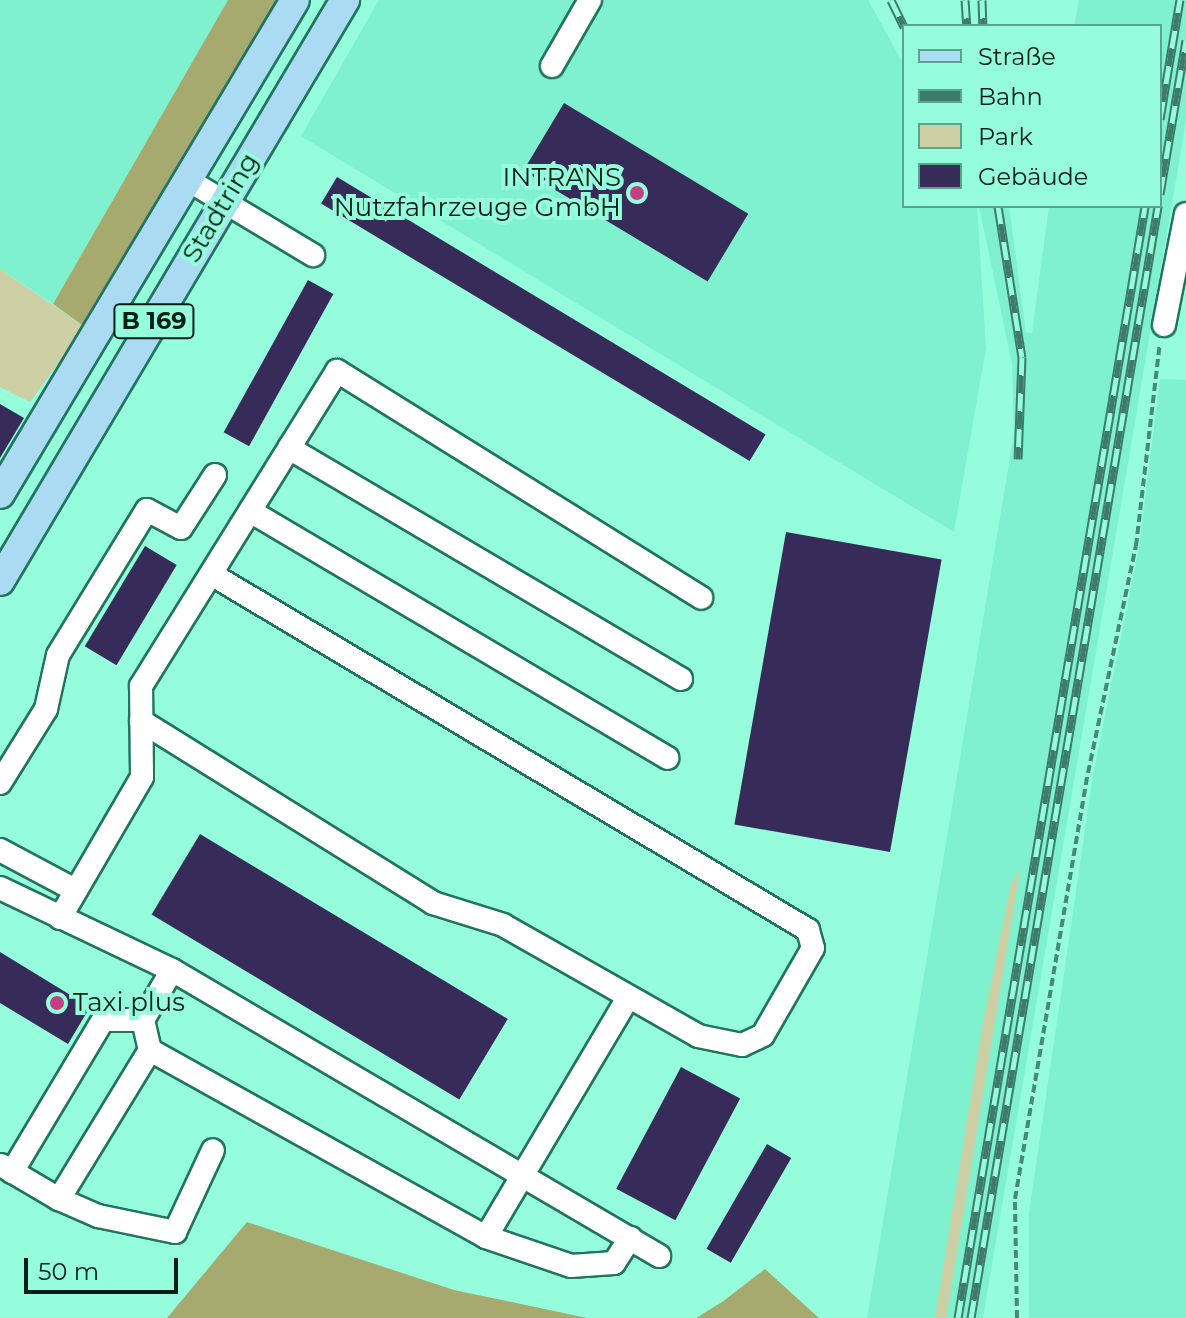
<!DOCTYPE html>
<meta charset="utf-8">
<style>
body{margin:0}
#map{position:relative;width:1186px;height:1318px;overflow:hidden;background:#95fcdc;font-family:Montserrat,sans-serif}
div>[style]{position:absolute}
.built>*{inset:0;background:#7ff1ce}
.green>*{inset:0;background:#ccd0a4}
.forest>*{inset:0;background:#a6aa6f}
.building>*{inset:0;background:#362b59;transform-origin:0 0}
.path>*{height:4px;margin-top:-2px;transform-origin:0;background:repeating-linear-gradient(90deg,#478975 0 8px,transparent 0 12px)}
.roads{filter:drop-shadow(2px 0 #21745f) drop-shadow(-2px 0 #21745f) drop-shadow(0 2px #21745f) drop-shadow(0 -2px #21745f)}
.minor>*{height:22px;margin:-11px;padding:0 11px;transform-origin:11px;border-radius:11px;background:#fff}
.major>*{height:28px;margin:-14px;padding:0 14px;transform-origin:14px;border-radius:14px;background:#abdbf3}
.rail>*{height:9px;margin-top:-4.5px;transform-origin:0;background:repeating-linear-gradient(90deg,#95fcdc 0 18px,#3e7b68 0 36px);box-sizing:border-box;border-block:2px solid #3e7b68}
.dots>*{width:22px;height:22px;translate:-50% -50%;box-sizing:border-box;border:4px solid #95fcdc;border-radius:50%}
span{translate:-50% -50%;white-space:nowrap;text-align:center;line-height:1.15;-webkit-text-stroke:8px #95fcdc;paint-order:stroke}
.shield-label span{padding:2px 6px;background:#95fcdc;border:2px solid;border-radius:6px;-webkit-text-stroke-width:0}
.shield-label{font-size:24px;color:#001f16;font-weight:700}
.poi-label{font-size:26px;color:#001f16}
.right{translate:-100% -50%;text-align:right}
.left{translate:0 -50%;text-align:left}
.street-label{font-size:26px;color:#001f16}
.legend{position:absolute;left:902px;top:24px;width:260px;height:184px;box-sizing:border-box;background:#95fcdc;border:2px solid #59a48d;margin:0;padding:10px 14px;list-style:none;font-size:24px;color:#001f16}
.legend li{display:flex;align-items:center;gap:16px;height:40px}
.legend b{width:40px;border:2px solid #59a48d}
.scale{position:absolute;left:24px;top:1258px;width:154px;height:36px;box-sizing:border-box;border:4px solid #001f16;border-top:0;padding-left:10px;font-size:24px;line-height:28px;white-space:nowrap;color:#001f16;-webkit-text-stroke:6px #95fcdc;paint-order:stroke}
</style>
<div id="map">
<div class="built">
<div style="clip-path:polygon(0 0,228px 0,53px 304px,0 269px)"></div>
<div style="clip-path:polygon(379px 0,868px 0,904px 65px,904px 206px,977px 206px,986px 348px,954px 532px,301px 136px)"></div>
<div style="clip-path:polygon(1079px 0,1186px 0,1186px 121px,983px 1318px,867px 1318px,1014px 433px,1012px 364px,979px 206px,1009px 206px,1026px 332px,1032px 333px,1049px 206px,1160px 206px,1160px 26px,1074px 26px)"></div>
<div style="clip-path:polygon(1160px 379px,1186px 380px,1186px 1318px,1029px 1318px,1029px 1213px,1093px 775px,1139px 548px)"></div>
</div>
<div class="green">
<div style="clip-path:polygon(0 269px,85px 327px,30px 402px,0 387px)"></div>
<div style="clip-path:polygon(1020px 870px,946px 1318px,935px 1318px,982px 1028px,1011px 884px)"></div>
</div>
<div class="forest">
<div style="clip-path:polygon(228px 0,277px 0,85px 327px,53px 304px)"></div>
<div style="clip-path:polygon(247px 1222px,454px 1290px,587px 1318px,167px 1318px)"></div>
<div style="clip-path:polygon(765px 1269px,819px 1318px,696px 1318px,722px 1302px)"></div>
</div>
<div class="building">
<div style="left:564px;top:103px;width:215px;height:79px;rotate:31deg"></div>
<div style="left:337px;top:177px;width:500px;height:31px;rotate:31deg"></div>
<div style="left:308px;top:280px;width:29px;height:174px;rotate:29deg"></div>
<div style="clip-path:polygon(0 404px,24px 418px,0 458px)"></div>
<div style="left:786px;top:532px;width:158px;height:297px;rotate:10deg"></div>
<div style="left:145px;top:546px;width:37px;height:117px;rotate:31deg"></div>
<div style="left:200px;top:834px;width:359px;height:94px;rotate:31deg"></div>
<div style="clip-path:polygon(0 952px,90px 1007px,68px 1044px,0 1003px)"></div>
<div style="left:681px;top:1067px;width:67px;height:138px;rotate:28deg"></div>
<div style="left:767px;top:1144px;width:28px;height:121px;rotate:30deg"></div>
</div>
<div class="path">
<div style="left:1017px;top:1318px;width:119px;rotate:-91deg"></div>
<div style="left:1015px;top:1199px;width:432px;rotate:-80.3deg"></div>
<div style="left:1088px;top:773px;width:232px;rotate:-78.1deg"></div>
<div style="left:1136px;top:546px;width:204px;rotate:-83.3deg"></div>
</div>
<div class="roads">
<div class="minor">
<div style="left:552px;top:66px;width:76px;rotate:-60.1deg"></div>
<div style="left:188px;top:180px;width:146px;rotate:31deg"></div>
<div style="left:1164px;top:325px;width:113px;rotate:-78.8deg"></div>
<div style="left:289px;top:448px;width:455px;rotate:30.5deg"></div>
<div style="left:250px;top:511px;width:485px;rotate:30.6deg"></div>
<div style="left:141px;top:721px;width:344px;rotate:31.9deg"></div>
<div style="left:433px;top:903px;width:73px;rotate:17.4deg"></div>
<div style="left:503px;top:925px;width:224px;rotate:29.6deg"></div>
<div style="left:698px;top:1036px;width:45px;rotate:11.6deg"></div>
<div style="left:742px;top:1045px;width:23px;rotate:-25deg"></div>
<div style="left:763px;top:1035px;width:100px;rotate:-60.1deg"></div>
<div style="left:813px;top:948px;width:19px;rotate:-106deg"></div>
<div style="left:808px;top:930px;width:695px;rotate:-149.19deg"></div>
<div style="left:0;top:783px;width:87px;rotate:-58.1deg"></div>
<div style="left:46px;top:709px;width:55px;rotate:-77.5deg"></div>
<div style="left:58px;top:655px;width:170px;rotate:-58.5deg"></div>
<div style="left:147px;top:510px;width:38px;rotate:28deg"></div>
<div style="left:181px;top:528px;width:63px;rotate:-57.3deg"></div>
<div style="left:0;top:850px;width:85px;rotate:28.1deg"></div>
<div style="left:0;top:888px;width:191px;rotate:25.5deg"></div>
<div style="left:172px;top:970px;width:565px;rotate:30.42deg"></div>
<div style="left:60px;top:918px;width:163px;rotate:-59.8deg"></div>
<div style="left:142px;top:777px;width:91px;rotate:-90.6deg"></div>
<div style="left:141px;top:686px;width:371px;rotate:-58.1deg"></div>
<div style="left:337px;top:371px;width:429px;rotate:31.9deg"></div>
<div style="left:172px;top:970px;width:58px;rotate:120.1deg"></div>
<div style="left:143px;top:1020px;width:31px;rotate:77deg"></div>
<div style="left:150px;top:1050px;width:385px;rotate:29.1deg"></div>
<div style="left:486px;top:1237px;width:90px;rotate:18.8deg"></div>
<div style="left:571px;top:1266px;width:43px;rotate:-4deg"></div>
<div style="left:614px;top:1263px;width:30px;rotate:-57deg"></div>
<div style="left:150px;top:1050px;width:175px;rotate:121.4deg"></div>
<div style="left:59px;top:1199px;width:43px;rotate:23.6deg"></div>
<div style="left:98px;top:1216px;width:79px;rotate:11.7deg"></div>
<div style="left:175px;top:1232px;width:90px;rotate:-65.1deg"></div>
<div style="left:1px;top:1165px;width:67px;rotate:30.4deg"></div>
<div style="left:12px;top:1172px;width:177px;rotate:-59.1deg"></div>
<div style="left:103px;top:1020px;width:40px"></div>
<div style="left:486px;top:1237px;width:278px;rotate:-59.3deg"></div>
</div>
<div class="major">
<div style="left:0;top:494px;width:575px;rotate:-59.16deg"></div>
<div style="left:0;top:581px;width:676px;rotate:-59.3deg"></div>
</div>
</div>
<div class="rail">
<div style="left:891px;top:0;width:30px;rotate:64deg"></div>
<div style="left:965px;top:0;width:26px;rotate:86deg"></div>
<div style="left:982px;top:0;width:26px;rotate:88deg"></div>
<div style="left:1160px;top:119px;width:121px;rotate:-80.5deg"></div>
<div style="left:1160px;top:194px;width:156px;rotate:-80.4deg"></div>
<div style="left:998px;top:206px;width:153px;rotate:81deg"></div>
<div style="left:1022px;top:357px;width:102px;rotate:92.2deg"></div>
<div style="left:958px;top:1318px;width:1128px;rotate:-80.45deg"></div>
<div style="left:971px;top:1318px;width:1128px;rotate:-80.45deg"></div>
</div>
<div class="dots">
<div style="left:637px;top:193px;background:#c34085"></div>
<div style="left:57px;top:1003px;background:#c34085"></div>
</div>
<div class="shield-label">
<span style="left:154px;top:321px">B 169</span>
</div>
<div class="poi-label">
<span class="right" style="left:621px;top:193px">INTRANS<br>Nutzfahrzeuge GmbH</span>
<span class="left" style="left:73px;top:1003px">Taxi plus</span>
</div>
<div class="street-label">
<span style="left:221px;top:208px;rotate:-59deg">Stadtring</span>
</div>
<ul class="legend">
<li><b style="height:10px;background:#abdbf3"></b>Straße</li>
<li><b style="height:10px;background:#3e7b68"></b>Bahn</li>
<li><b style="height:22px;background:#ccd0a4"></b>Park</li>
<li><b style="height:22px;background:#362b59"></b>Gebäude</li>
</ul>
<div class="scale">50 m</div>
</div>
